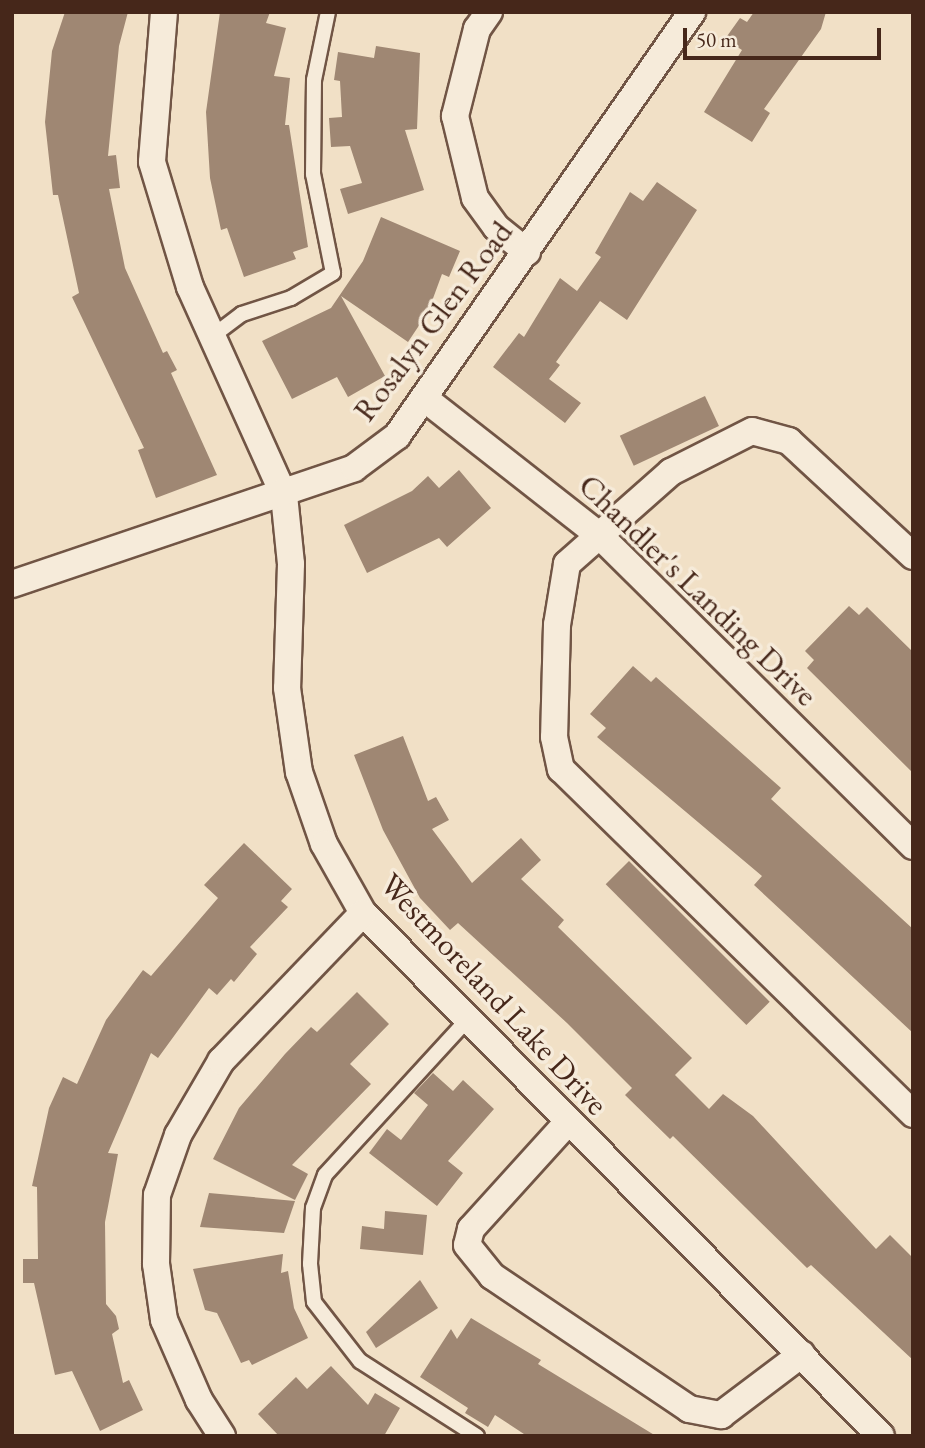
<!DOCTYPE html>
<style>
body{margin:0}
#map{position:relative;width:925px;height:1448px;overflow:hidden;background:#f1e0c6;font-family:"EB Garamond",serif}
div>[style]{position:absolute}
.building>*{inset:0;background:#9f8773;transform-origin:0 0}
.roads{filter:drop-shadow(2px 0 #715545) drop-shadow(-2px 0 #715545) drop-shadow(0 2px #715545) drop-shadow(0 -2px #715545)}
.lane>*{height:14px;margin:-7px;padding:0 7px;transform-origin:7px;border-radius:7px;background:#f6ebda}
.street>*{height:26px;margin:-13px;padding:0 13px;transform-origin:13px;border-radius:13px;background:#f6ebda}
span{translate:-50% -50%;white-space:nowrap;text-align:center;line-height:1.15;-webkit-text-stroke:7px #f6ebda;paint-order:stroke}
.street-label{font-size:32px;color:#46271a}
.frame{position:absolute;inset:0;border:14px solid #46271a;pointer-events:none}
.scale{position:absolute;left:683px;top:28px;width:198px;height:32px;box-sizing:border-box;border:4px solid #46271a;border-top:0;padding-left:9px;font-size:21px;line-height:24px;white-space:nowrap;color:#46271a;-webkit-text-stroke:5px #f6ebda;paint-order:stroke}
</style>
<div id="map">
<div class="building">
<div style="clip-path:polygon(65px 12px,128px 12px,119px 46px,108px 156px,116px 155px,120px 188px,109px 189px,125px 268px,163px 353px,167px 351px,177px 370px,171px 373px,217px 475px,156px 498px,138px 450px,144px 448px,72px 297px,79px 293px,58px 195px,53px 195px,45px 122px,52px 51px)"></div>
<div style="clip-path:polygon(220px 12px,270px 12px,266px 23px,286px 28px,274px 76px,290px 78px,285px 125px,289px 125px,308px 247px,293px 252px,296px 259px,244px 277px,227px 228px,221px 230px,210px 178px,206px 112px)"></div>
<div style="clip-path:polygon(754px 12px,826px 12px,821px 29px,764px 109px,770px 113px,752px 142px,704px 112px,742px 50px,725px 39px,740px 18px,747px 22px)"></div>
<div style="clip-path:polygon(376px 46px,420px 53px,417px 129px,405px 130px,424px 190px,348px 214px,340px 189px,362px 183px,350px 146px,331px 147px,329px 118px,342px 117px,340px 81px,334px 80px,338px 52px,374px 58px)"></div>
<div style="clip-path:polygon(657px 182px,697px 210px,627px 320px,600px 301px,556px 362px,560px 365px,549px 379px,581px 403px,565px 423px,493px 367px,519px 333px,524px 337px,560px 278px,577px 291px,601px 257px,595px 253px,630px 192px,643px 201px)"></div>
<div style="clip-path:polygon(381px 217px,460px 251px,449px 277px,442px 274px,428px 312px,408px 342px,341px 296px,385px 376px,348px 397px,337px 377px,292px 399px,262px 341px,331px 308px,363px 261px)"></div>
<div style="left:705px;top:396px;width:33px;height:94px;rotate:65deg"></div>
<div style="clip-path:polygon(459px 470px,491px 508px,447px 547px,439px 538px,367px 573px,344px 525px,412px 491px,428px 476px,439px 488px)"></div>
<div style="clip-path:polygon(849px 606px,859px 615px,867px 607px,913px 652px,913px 773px,807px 668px,814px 660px,805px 651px)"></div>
<div style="clip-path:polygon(633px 666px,651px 682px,656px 677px,781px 788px,771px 799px,913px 929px,913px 1033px,754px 885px,762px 876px,597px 737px,606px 728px,590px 714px)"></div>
<div style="clip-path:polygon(403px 736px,428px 801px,436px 797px,449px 820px,432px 829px,472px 883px,521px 838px,541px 860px,521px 879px,564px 920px,558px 927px,692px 1058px,675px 1075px,709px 1109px,723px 1094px,753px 1116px,876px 1249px,890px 1235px,913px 1258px,913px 1360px,811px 1265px,807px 1268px,673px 1136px,670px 1139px,625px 1095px,632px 1088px,567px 1023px,458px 923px,450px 930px,420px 898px,383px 830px,354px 755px)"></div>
<div style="clip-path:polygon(244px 843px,292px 889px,281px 901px,288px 907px,250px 947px,257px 954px,234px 982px,231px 979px,217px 995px,209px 988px,158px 1058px,151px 1053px,108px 1153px,118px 1154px,105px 1222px,106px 1304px,116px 1316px,119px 1329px,112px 1334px,123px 1383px,129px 1380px,143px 1410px,100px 1431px,72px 1371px,55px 1375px,34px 1283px,23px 1283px,23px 1259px,38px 1259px,37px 1187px,32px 1186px,49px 1108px,63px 1077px,77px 1084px,106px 1020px,143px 970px,151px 976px,218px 898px,204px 885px)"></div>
<div style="left:629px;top:861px;width:199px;height:33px;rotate:45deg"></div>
<div style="clip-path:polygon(357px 992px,389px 1024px,350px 1064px,371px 1084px,292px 1165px,308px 1174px,295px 1200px,213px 1159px,239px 1108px,285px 1054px,311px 1027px,317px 1032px)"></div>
<div style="clip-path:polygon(433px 1073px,453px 1091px,463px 1080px,494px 1109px,448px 1161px,463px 1173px,437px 1206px,369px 1153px,387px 1129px,401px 1140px,428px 1105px,414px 1093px)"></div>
<div style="clip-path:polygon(209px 1193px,295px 1201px,284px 1233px,200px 1227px)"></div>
<div style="clip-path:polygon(385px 1211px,427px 1215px,423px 1255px,360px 1249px,362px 1226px,384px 1229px)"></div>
<div style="clip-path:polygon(283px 1254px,281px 1273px,288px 1271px,294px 1308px,308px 1338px,252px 1365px,249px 1360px,241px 1363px,217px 1313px,205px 1310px,193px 1269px)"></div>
<div style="clip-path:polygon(420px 1280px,438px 1308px,376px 1348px,366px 1332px)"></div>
<div style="clip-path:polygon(471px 1318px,541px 1360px,538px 1364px,656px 1436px,527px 1436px,495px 1415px,488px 1427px,465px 1413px,468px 1408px,420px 1377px,451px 1329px,457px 1339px)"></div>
<div style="clip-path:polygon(331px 1366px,368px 1405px,375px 1393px,400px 1408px,384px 1436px,279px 1436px,258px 1414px,296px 1377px,307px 1389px)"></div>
</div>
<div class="roads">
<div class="lane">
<div style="left:214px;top:335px;width:35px;rotate:-37deg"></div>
<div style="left:242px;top:314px;width:52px;rotate:-18.1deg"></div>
<div style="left:291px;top:298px;width:49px;rotate:-30.8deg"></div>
<div style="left:333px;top:273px;width:101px;rotate:-101.4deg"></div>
<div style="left:313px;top:174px;width:94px;rotate:-89.4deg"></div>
<div style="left:314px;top:80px;width:69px;rotate:-78.4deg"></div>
<div style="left:467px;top:1020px;width:210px;rotate:132.5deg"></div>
<div style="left:325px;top:1175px;width:35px;rotate:110deg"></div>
<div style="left:313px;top:1208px;width:56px;rotate:93.1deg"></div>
<div style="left:310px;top:1264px;width:38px;rotate:84deg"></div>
<div style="left:314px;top:1302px;width:75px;rotate:52.1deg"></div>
<div style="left:360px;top:1361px;width:139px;rotate:32.7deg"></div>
</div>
<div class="street">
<div style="left:164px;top:12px;width:150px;rotate:94.6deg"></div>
<div style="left:152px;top:162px;width:131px;rotate:73.1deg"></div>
<div style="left:190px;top:287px;width:228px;rotate:65.7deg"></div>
<div style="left:284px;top:495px;width:69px;rotate:84.2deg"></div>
<div style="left:291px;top:564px;width:124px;rotate:91.8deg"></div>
<div style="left:287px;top:688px;width:85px;rotate:81.9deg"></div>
<div style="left:299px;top:772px;width:76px;rotate:70.9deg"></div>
<div style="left:324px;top:844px;width:79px;rotate:60.5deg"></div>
<div style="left:363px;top:913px;width:736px;rotate:45.28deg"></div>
<div style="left:489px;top:12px;width:21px;rotate:125deg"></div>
<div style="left:477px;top:29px;width:90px;rotate:104.2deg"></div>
<div style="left:455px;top:116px;width:84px;rotate:76.3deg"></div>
<div style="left:475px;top:198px;width:36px;rotate:54deg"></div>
<div style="left:496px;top:227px;width:40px;rotate:39deg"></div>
<div style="left:424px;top:398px;width:222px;rotate:38.1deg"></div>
<div style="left:599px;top:535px;width:442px;rotate:44.7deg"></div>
<div style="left:913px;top:556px;width:169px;rotate:-137.2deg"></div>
<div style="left:789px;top:441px;width:38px;rotate:-165deg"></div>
<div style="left:752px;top:431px;width:91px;rotate:153.2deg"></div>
<div style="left:671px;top:472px;width:139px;rotate:138.5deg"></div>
<div style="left:567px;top:564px;width:62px;rotate:99.3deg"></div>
<div style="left:557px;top:625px;width:112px;rotate:91.5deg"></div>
<div style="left:554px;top:737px;width:33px;rotate:78deg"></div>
<div style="left:561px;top:769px;width:493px;rotate:44.4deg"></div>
<div style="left:12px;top:584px;width:361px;rotate:-18.7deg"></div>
<div style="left:354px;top:468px;width:54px;rotate:-36.7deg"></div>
<div style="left:397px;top:436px;width:517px;rotate:-55.17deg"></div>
<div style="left:567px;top:1123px;width:143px;rotate:132.2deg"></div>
<div style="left:471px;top:1229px;width:16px;rotate:104deg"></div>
<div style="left:467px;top:1245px;width:40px;rotate:51deg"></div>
<div style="left:492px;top:1276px;width:238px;rotate:34deg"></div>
<div style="left:689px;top:1409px;width:33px;rotate:11deg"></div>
<div style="left:721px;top:1415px;width:101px;rotate:-37deg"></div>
<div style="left:222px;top:1436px;width:43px;rotate:-122.6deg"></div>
<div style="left:199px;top:1400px;width:87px;rotate:-113.6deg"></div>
<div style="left:164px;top:1320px;width:57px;rotate:-98.1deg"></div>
<div style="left:156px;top:1264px;width:69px;rotate:-89.2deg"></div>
<div style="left:157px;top:1195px;width:64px;rotate:-70.7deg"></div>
<div style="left:178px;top:1135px;width:86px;rotate:-59.8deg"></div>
<div style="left:221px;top:1061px;width:205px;rotate:-46.2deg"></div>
</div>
</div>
<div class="street-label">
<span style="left:433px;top:321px;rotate:-53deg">Rosalyn Glen Road</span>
<span style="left:698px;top:590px;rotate:44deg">Chandler's Landing Drive</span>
<span style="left:494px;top:994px;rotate:47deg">Westmoreland Lake Drive</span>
</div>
<div class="frame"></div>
<div class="scale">50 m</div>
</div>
